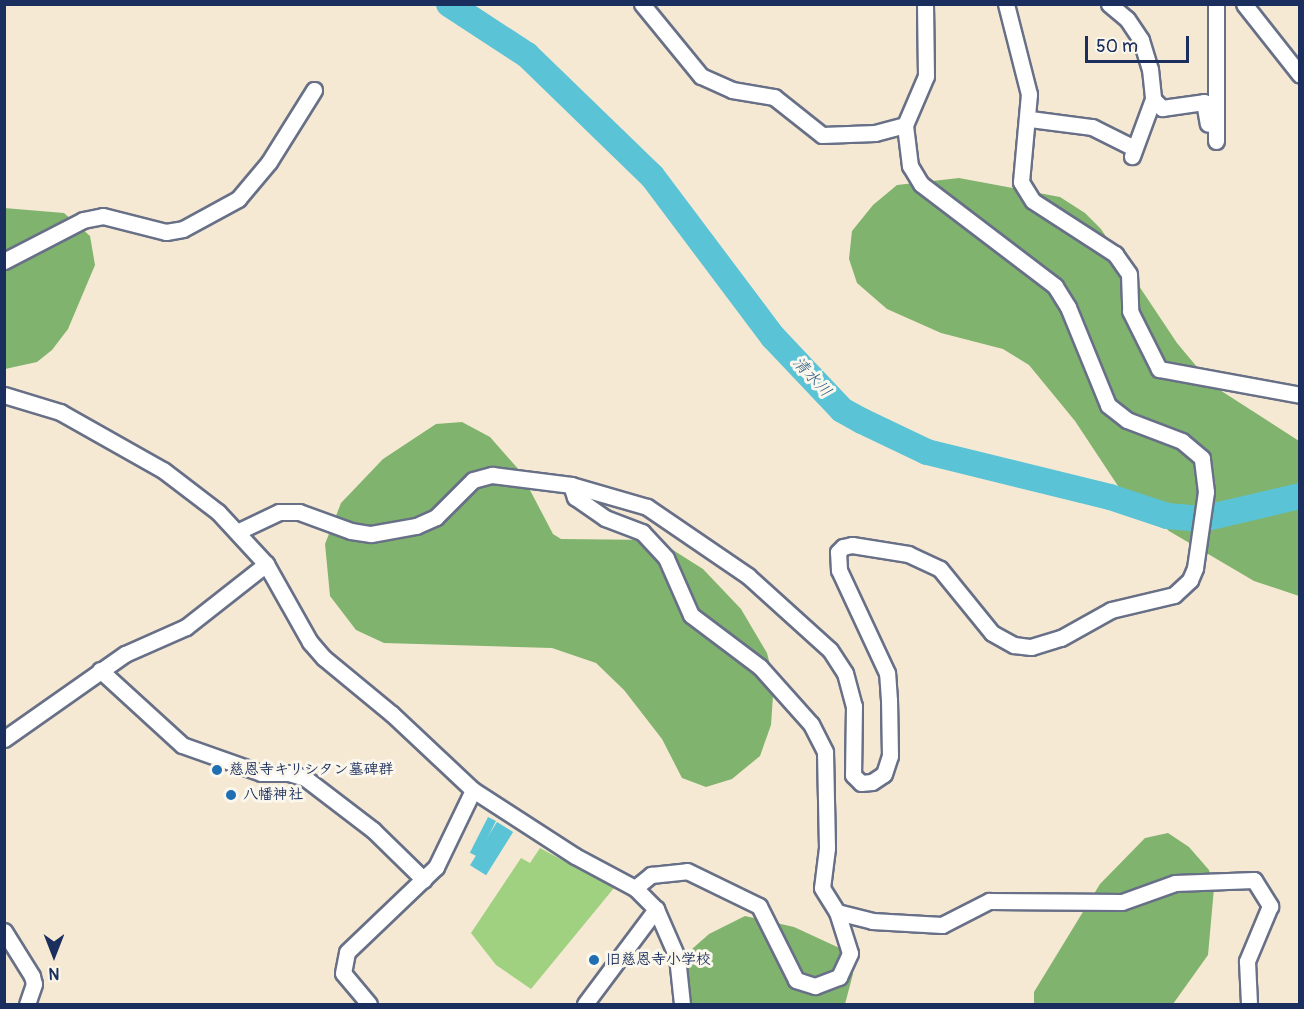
<!DOCTYPE html>
<meta charset="utf-8">
<style>
body{margin:0}
#map{position:relative;width:1304px;height:1009px;overflow:hidden;background:#f6e9d4;font-family:Pangolin,"Klee One",sans-serif}
div>[style]{position:absolute}
.green>*{inset:0;background:#a0d180}
.forest>*{inset:0;background:#80b36e}
.water>*{inset:0;background:#5ac3d5;transform-origin:0 0}
.river>*{height:26px;margin:-13px;padding:0 13px;transform-origin:13px;border-radius:13px;background:#5ac3d5}
.roads{filter:drop-shadow(2px 0 #687087) drop-shadow(-2px 0 #687087) drop-shadow(0 2px #687087) drop-shadow(0 -2px #687087)}
.street>*{height:15px;margin:-7.5px;padding:0 7.5px;transform-origin:7.5px;border-radius:7.5px;background:#fff}
.dots>*{width:16px;height:16px;translate:-50% -50%;box-sizing:border-box;border:3px solid #fbf7ec;border-radius:50%}
span{translate:-50% -50%;white-space:nowrap;text-align:center;line-height:1.15;-webkit-text-stroke:6px #fbf7ec;paint-order:stroke}
.poi-label{font-size:15px;color:#1b2f5e;font-weight:700}
.left{translate:0 -50%;text-align:left}
.water-label{font-size:16px;color:#2e5b82;font-style:italic}
.frame{position:absolute;inset:0;border:6px solid #1b2f5e;pointer-events:none}
.north{position:absolute;left:24px;top:925px;width:60px;height:60px;-webkit-text-stroke:4px #fbf7ec;paint-order:stroke;rotate:180deg;font-size:16px;font-weight:700;line-height:24px;text-align:center;color:#1b2f5e}
.north::after{content:'';display:block;margin:auto;width:21px;height:27px;background:#1b2f5e;clip-path:polygon(50% 0,100% 100%,50% 72%,0 100%)}
.scale{position:absolute;left:1085px;top:36px;width:104px;height:27px;box-sizing:border-box;border:3px solid #1b2f5e;border-top:0;padding-left:8px;font-size:18px;line-height:21px;white-space:nowrap;color:#1b2f5e;-webkit-text-stroke:4px #fbf7ec;paint-order:stroke}
</style>
<div id="map">
<div class="green">
<div style="clip-path:polygon(540px 848px,614px 888px,531px 989px,496px 965px,471px 933px,521px 858px,530px 863px)"></div>
</div>
<div class="forest">
<div style="clip-path:polygon(959px 178px,1060px 197px,1085px 213px,1101px 229px,1177px 343px,1212px 385px,1299px 441px,1299px 596px,1254px 581px,1169px 531px,1118px 486px,1075px 421px,1029px 365px,1003px 349px,941px 333px,887px 309px,857px 283px,849px 259px,852px 231px,873px 205px,897px 185px)"></div>
<div style="clip-path:polygon(4px 208px,64px 213px,90px 236px,95px 265px,68px 329px,52px 350px,37px 362px,5px 369px)"></div>
<div style="clip-path:polygon(462px 422px,490px 437px,520px 471px,553px 534px,561px 539px,657px 540px,703px 569px,741px 609px,767px 653px,774px 681px,771px 725px,760px 756px,732px 779px,706px 787px,682px 778px,662px 739px,624px 690px,596px 663px,552px 648px,384px 643px,356px 630px,330px 596px,325px 544px,341px 503px,383px 459px,436px 424px)"></div>
<div style="clip-path:polygon(1168px 833px,1189px 847px,1209px 870px,1214px 888px,1208px 955px,1173px 1004px,1034px 1004px,1034px 992px,1100px 884px,1145px 838px)"></div>
<div style="clip-path:polygon(745px 916px,794px 927px,846px 951px,853px 974px,845px 1004px,681px 1004px,683px 957px,709px 934px)"></div>
</div>
<div class="water">
<div style="left:488px;top:817px;width:9px;height:40px;rotate:27deg"></div>
<div style="left:497px;top:822px;width:19px;height:51px;rotate:32deg"></div>
</div>
<div class="river">
<div style="left:449px;top:4px;width:93px;rotate:33.2deg"></div>
<div style="left:527px;top:55px;width:174px;rotate:44.1deg"></div>
<div style="left:652px;top:176px;width:201px;rotate:53.1deg"></div>
<div style="left:773px;top:337px;width:100px;rotate:46.6deg"></div>
<div style="left:842px;top:410px;width:23px;rotate:29deg"></div>
<div style="left:862px;top:421px;width:72px;rotate:25.5deg"></div>
<div style="left:927px;top:452px;width:188px;rotate:13.8deg"></div>
<div style="left:1110px;top:497px;width:60px;rotate:18.4deg"></div>
<div style="left:1167px;top:516px;width:35px;rotate:5deg"></div>
<div style="left:1202px;top:519px;width:101px;rotate:-13.2deg"></div>
</div>
<div class="roads">
<div class="street">
<div style="left:642px;top:4px;width:93px;rotate:50.7deg"></div>
<div style="left:701px;top:76px;width:34px;rotate:24deg"></div>
<div style="left:732px;top:90px;width:43px;rotate:9.5deg"></div>
<div style="left:774px;top:97px;width:61px;rotate:38.4deg"></div>
<div style="left:822px;top:135px;width:53px;rotate:-2.2deg"></div>
<div style="left:875px;top:133px;width:31px;rotate:-15deg"></div>
<div style="left:1006px;top:4px;width:93px;rotate:75.7deg"></div>
<div style="left:1029px;top:94px;width:88px;rotate:95.2deg"></div>
<div style="left:1021px;top:182px;width:22px;rotate:58deg"></div>
<div style="left:1033px;top:201px;width:98px;rotate:32.9deg"></div>
<div style="left:1115px;top:254px;width:24px;rotate:55deg"></div>
<div style="left:1129px;top:274px;width:37px;rotate:88deg"></div>
<div style="left:1130px;top:311px;width:65px;rotate:63.4deg"></div>
<div style="left:1159px;top:369px;width:143px;rotate:10.4deg"></div>
<div style="left:1109px;top:4px;width:23px;rotate:40deg"></div>
<div style="left:1127px;top:19px;width:25px;rotate:56deg"></div>
<div style="left:1141px;top:40px;width:30px;rotate:73deg"></div>
<div style="left:1150px;top:69px;width:30px;rotate:84deg"></div>
<div style="left:1153px;top:99px;width:61px;rotate:110.2deg"></div>
<div style="left:1216px;top:4px;width:137px;rotate:90deg"></div>
<div style="left:1244px;top:4px;width:90px;rotate:51.7deg"></div>
<div style="left:1153px;top:99px;width:13px;rotate:45deg"></div>
<div style="left:1162px;top:108px;width:42px;rotate:-8.1deg"></div>
<div style="left:1204px;top:102px;width:22px;rotate:80deg"></div>
<div style="left:1030px;top:119px;width:63px;rotate:7.4deg"></div>
<div style="left:1092px;top:127px;width:47px;rotate:26.6deg"></div>
<div style="left:4px;top:261px;width:89px;rotate:-27.4deg"></div>
<div style="left:83px;top:220px;width:20px;rotate:-11deg"></div>
<div style="left:103px;top:216px;width:65px;rotate:14.3deg"></div>
<div style="left:166px;top:232px;width:17px;rotate:-10deg"></div>
<div style="left:183px;top:229px;width:63px;rotate:-28.6deg"></div>
<div style="left:238px;top:199px;width:48px;rotate:-50deg"></div>
<div style="left:269px;top:162px;width:85px;rotate:-58deg"></div>
<div style="left:4px;top:395px;width:59px;rotate:16.9deg"></div>
<div style="left:60px;top:412px;width:118px;rotate:29.4deg"></div>
<div style="left:163px;top:470px;width:69px;rotate:37.4deg"></div>
<div style="left:218px;top:512px;width:71px;rotate:47.3deg"></div>
<div style="left:266px;top:564px;width:90px;rotate:60.6deg"></div>
<div style="left:310px;top:642px;width:21px;rotate:49deg"></div>
<div style="left:324px;top:658px;width:88px;rotate:39.5deg"></div>
<div style="left:392px;top:714px;width:111px;rotate:43.2deg"></div>
<div style="left:473px;top:790px;width:121px;rotate:32.9deg"></div>
<div style="left:575px;top:856px;width:68px;rotate:28.1deg"></div>
<div style="left:635px;top:888px;width:30px;rotate:45deg"></div>
<div style="left:656px;top:909px;width:52px;rotate:66.4deg"></div>
<div style="left:677px;top:957px;width:47px;rotate:83.9deg"></div>
<div style="left:571px;top:485px;width:13px;rotate:72deg"></div>
<div style="left:575px;top:497px;width:37px;rotate:35deg"></div>
<div style="left:605px;top:518px;width:40px;rotate:21deg"></div>
<div style="left:642px;top:532px;width:35px;rotate:47deg"></div>
<div style="left:666px;top:558px;width:62px;rotate:66.3deg"></div>
<div style="left:691px;top:615px;width:86px;rotate:37deg"></div>
<div style="left:760px;top:667px;width:76px;rotate:48.2deg"></div>
<div style="left:811px;top:724px;width:31px;rotate:63deg"></div>
<div style="left:825px;top:752px;width:96px;rotate:88.8deg"></div>
<div style="left:827px;top:848px;width:40px;rotate:97.1deg"></div>
<div style="left:822px;top:888px;width:28px;rotate:58deg"></div>
<div style="left:837px;top:912px;width:36px;rotate:14deg"></div>
<div style="left:872px;top:921px;width:70px;rotate:3.3deg"></div>
<div style="left:942px;top:925px;width:53px;rotate:-27.1deg"></div>
<div style="left:989px;top:901px;width:133px;rotate:0.4deg"></div>
<div style="left:1122px;top:902px;width:56px;rotate:-19.7deg"></div>
<div style="left:1175px;top:883px;width:79px;rotate:-2.2deg"></div>
<div style="left:1254px;top:880px;width:31px;rotate:58deg"></div>
<div style="left:1270px;top:906px;width:60px;rotate:112.7deg"></div>
<div style="left:1247px;top:961px;width:43px;rotate:87.3deg"></div>
<div style="left:239px;top:531px;width:44px;rotate:-25.4deg"></div>
<div style="left:279px;top:512px;width:20px"></div>
<div style="left:299px;top:512px;width:55px;rotate:20.1deg"></div>
<div style="left:351px;top:531px;width:20px;rotate:9deg"></div>
<div style="left:371px;top:534px;width:46px;rotate:-10.1deg"></div>
<div style="left:416px;top:526px;width:22px;rotate:-24deg"></div>
<div style="left:436px;top:517px;width:52px;rotate:-45deg"></div>
<div style="left:473px;top:480px;width:20px;rotate:-15deg"></div>
<div style="left:492px;top:475px;width:80px;rotate:7.2deg"></div>
<div style="left:571px;top:485px;width:79px;rotate:16.1deg"></div>
<div style="left:647px;top:507px;width:122px;rotate:34.3deg"></div>
<div style="left:748px;top:576px;width:110px;rotate:42.1deg"></div>
<div style="left:830px;top:650px;width:27px;rotate:57deg"></div>
<div style="left:845px;top:673px;width:34px;rotate:75deg"></div>
<div style="left:854px;top:706px;width:69px;rotate:90.8deg"></div>
<div style="left:853px;top:775px;width:11px;rotate:45deg"></div>
<div style="left:861px;top:783px;width:11px;rotate:-5deg"></div>
<div style="left:872px;top:782px;width:14px;rotate:-34deg"></div>
<div style="left:884px;top:774px;width:19px;rotate:-72deg"></div>
<div style="left:890px;top:756px;width:56px;rotate:-91deg"></div>
<div style="left:889px;top:700px;width:27px;rotate:-94deg"></div>
<div style="left:887px;top:673px;width:114px;rotate:-115deg"></div>
<div style="left:839px;top:570px;width:18px;rotate:-93deg"></div>
<div style="left:838px;top:552px;width:7px;rotate:-45deg"></div>
<div style="left:843px;top:547px;width:9px;rotate:-13deg"></div>
<div style="left:852px;top:545px;width:57px;rotate:9.1deg"></div>
<div style="left:908px;top:554px;width:35px;rotate:25deg"></div>
<div style="left:940px;top:569px;width:82px;rotate:50.9deg"></div>
<div style="left:992px;top:633px;width:25px;rotate:29deg"></div>
<div style="left:1014px;top:645px;width:17px;rotate:7deg"></div>
<div style="left:1031px;top:647px;width:31px;rotate:-17deg"></div>
<div style="left:1061px;top:638px;width:57px;rotate:-29.2deg"></div>
<div style="left:1111px;top:610px;width:65px;rotate:-13.4deg"></div>
<div style="left:1174px;top:595px;width:22px;rotate:-43deg"></div>
<div style="left:1190px;top:580px;width:13px;rotate:-67deg"></div>
<div style="left:1195px;top:568px;width:77px;rotate:-81.8deg"></div>
<div style="left:1206px;top:492px;width:34px;rotate:-97deg"></div>
<div style="left:1202px;top:458px;width:26px;rotate:-140deg"></div>
<div style="left:1182px;top:441px;width:59px;rotate:-159.1deg"></div>
<div style="left:1127px;top:420px;width:24px;rotate:-142deg"></div>
<div style="left:1108px;top:405px;width:106px;rotate:-112.2deg"></div>
<div style="left:1068px;top:307px;width:25px;rotate:-122deg"></div>
<div style="left:1055px;top:286px;width:168px;rotate:-142.7deg"></div>
<div style="left:921px;top:184px;width:21px;rotate:-121deg"></div>
<div style="left:910px;top:166px;width:41px;rotate:-97deg"></div>
<div style="left:905px;top:125px;width:53px;rotate:-66.8deg"></div>
<div style="left:926px;top:76px;width:72px;rotate:-90.8deg"></div>
<div style="left:100px;top:670px;width:111px;rotate:42.4deg"></div>
<div style="left:182px;top:745px;width:84px;rotate:19.5deg"></div>
<div style="left:261px;top:773px;width:28px"></div>
<div style="left:289px;top:773px;width:17px;rotate:17deg"></div>
<div style="left:305px;top:778px;width:86px;rotate:37.4deg"></div>
<div style="left:373px;top:830px;width:71px;rotate:44.4deg"></div>
<div style="left:4px;top:739px;width:148px;rotate:-35.1deg"></div>
<div style="left:125px;top:654px;width:67px;rotate:-23.9deg"></div>
<div style="left:186px;top:627px;width:102px;rotate:-38.2deg"></div>
<div style="left:635px;top:888px;width:21px;rotate:-39deg"></div>
<div style="left:651px;top:875px;width:36px;rotate:-6deg"></div>
<div style="left:687px;top:871px;width:80px;rotate:25.9deg"></div>
<div style="left:759px;top:906px;width:83px;rotate:63.4deg"></div>
<div style="left:796px;top:980px;width:20px;rotate:18deg"></div>
<div style="left:815px;top:986px;width:26px;rotate:-21deg"></div>
<div style="left:839px;top:977px;width:26px;rotate:-65deg"></div>
<div style="left:850px;top:953px;width:43px;rotate:-107.6deg"></div>
<div style="left:4px;top:931px;width:53px;rotate:58.1deg"></div>
<div style="left:32px;top:976px;width:8px;rotate:76deg"></div>
<div style="left:34px;top:984px;width:21px;rotate:109deg"></div>
<div style="left:369px;top:1004px;width:40px;rotate:-130deg"></div>
<div style="left:343px;top:973px;width:21px;rotate:-79deg"></div>
<div style="left:347px;top:952px;width:123px;rotate:-43.7deg"></div>
<div style="left:436px;top:867px;width:85px;rotate:-64.3deg"></div>
<div style="left:585px;top:1004px;width:119px;rotate:-53.2deg"></div>
</div>
</div>
<div class="dots">
<div style="left:217px;top:770px;background:#1f6fb2"></div>
<div style="left:231px;top:795px;background:#1f6fb2"></div>
<div style="left:594px;top:960px;background:#1f6fb2"></div>
</div>
<div class="poi-label">
<span class="left" style="left:229px;top:770px">慈恩寺キリシタン墓碑群</span>
<span class="left" style="left:243px;top:795px">八幡神社</span>
<span class="left" style="left:606px;top:960px">旧慈恩寺小学校</span>
</div>
<div class="water-label">
<span style="left:812px;top:377px;rotate:47deg">清水川</span>
</div>
<div class="frame"></div>
<div class="north">N</div>
<div class="scale">50 m</div>
</div>
